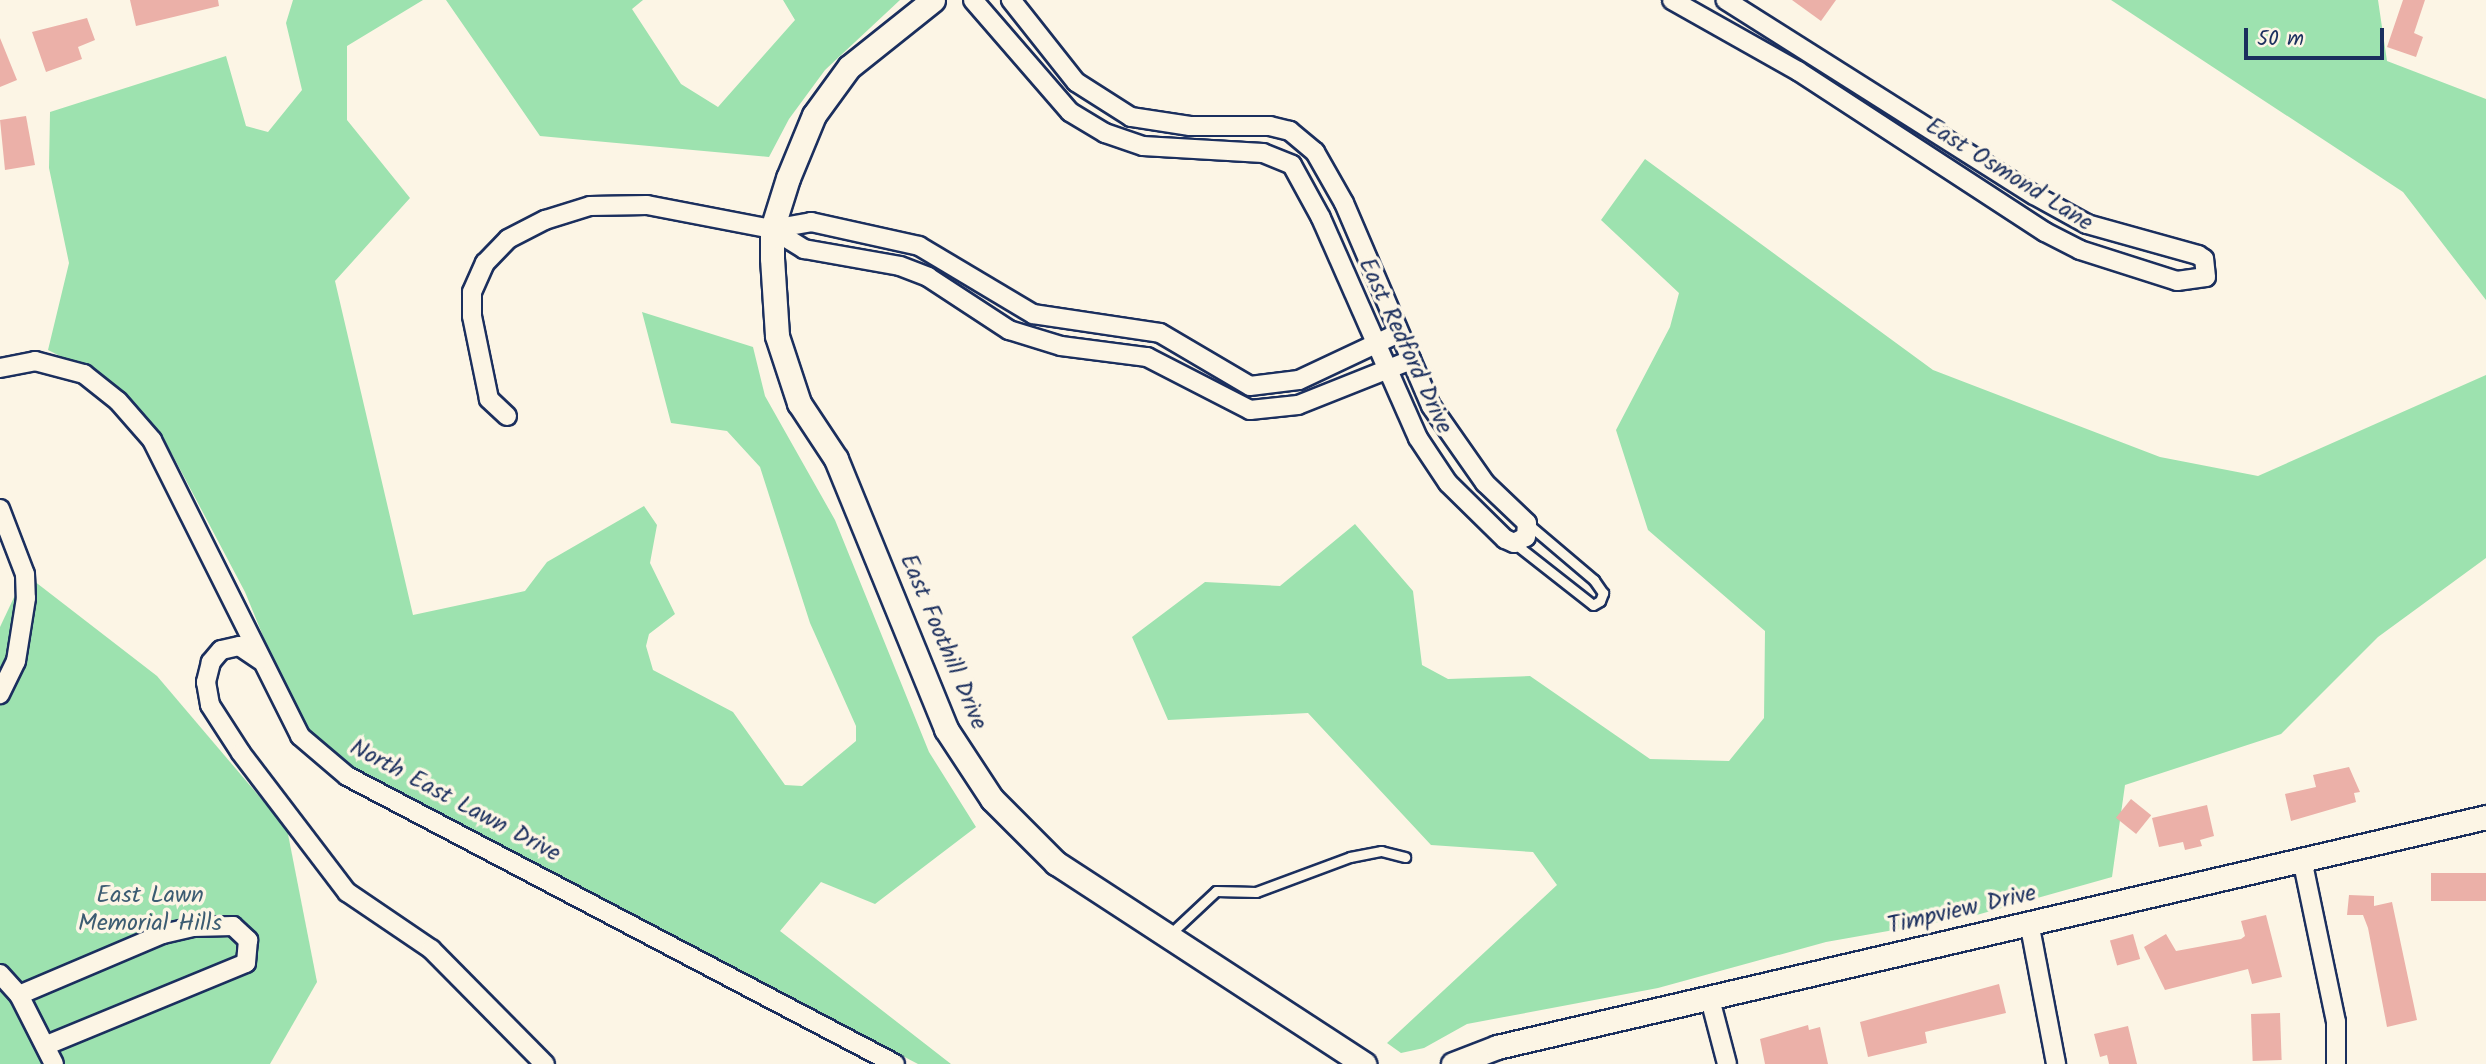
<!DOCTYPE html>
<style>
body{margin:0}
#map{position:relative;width:2486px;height:1064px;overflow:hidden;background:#fcf5e5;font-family:Kalam,sans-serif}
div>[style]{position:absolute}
.green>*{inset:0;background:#9de2af}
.building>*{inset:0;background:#ebb0a8;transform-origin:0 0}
.roads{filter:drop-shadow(2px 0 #1b2f5e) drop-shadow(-2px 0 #1b2f5e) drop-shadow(0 2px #1b2f5e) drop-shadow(0 -2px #1b2f5e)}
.service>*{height:9px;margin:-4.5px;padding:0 4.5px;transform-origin:4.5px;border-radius:4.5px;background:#fcf5e5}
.minor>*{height:18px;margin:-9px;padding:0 9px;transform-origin:9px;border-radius:9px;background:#fcf5e5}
.tertiary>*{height:23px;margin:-11.5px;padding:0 11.5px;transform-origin:11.5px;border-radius:11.5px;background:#fcf5e5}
span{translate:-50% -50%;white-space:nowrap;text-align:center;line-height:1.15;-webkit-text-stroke:7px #fcf5e5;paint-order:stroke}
.street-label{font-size:24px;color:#1b2f5e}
.park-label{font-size:24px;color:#3c5c72}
.scale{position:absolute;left:2244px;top:28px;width:140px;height:32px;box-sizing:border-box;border:4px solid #1b2f5e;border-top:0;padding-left:9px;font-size:21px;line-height:24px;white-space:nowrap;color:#1b2f5e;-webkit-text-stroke:5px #fcf5e5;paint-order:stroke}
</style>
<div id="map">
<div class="green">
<div style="clip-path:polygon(293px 0,423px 0,347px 46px,347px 120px,410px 198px,335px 281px,413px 615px,525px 591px,547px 562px,644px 506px,657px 525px,650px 563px,675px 614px,649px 634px,646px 646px,653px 670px,733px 712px,785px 785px,802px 786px,856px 741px,856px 726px,810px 623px,760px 467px,727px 431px,671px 423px,642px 312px,753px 347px,765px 396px,835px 520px,929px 752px,976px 827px,875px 904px,821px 882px,780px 931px,951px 1064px,918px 1064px,342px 764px,296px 716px,245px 592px,172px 454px,110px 381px,48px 350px,69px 263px,49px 168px,50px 112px,226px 56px,246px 126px,268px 132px,302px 90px,286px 23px)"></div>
<div style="clip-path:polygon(446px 0,643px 0,632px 9px,681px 84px,718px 107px,795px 20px,783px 0,900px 0,825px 70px,789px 119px,769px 157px,540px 136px)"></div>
<div style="clip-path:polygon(2111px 0,2378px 0,2387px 61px,2486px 99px,2486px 300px,2403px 192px)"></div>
<div style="clip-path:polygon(1645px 159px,1933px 370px,2160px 457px,2258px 476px,2486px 375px,2486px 558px,2378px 637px,2281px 734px,2125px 785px,2112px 877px,1973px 916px,1826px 942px,1658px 988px,1467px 1024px,1424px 1048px,1401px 1053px,1387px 1043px,1557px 885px,1533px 852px,1431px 845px,1308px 713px,1168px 720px,1132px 637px,1205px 582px,1280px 586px,1355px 524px,1413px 591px,1422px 665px,1448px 679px,1530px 676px,1650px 759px,1729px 761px,1764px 718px,1765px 631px,1648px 530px,1616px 430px,1670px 327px,1679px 293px,1601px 220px)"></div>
<div style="clip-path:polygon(25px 574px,157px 676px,287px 829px,317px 982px,270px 1064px,0 1064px,0 627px)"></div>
</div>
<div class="building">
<div style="clip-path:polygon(130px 0,218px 0,219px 6px,136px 26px)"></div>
<div style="clip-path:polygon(1792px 0,1836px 0,1821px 21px)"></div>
<div style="clip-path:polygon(2403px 0,2425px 0,2414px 33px,2423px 37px,2416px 57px,2387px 47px)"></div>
<div style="clip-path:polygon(87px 18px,95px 40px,78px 47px,82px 59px,46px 72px,32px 32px)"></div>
<div style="clip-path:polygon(0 38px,17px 80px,0 87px)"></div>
<div style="clip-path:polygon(26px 116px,35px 165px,5px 170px,0 120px)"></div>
<div style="clip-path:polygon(2349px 767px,2360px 792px,2354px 793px,2356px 802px,2291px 821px,2285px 794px,2316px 787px,2313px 775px)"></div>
<div style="left:2131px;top:799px;width:26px;height:24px;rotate:39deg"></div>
<div style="clip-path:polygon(2207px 805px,2214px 836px,2200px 840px,2202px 846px,2185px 850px,2183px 842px,2159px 847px,2152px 818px)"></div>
<div style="left:2486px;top:873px;width:28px;height:55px;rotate:90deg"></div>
<div style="clip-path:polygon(2349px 895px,2374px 896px,2374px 906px,2392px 902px,2417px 1020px,2387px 1027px,2368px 928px,2363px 915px,2347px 915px)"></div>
<div style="clip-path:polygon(2266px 915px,2282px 977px,2252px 984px,2248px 969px,2165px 990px,2144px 947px,2166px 934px,2176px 951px,2241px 939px,2245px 936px,2241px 921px)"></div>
<div style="left:2133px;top:934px;width:26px;height:24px;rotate:74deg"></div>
<div style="clip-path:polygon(1999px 984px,2006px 1013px,1925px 1032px,1927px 1043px,1868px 1057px,1860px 1022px)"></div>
<div style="left:2280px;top:1013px;width:47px;height:29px;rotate:88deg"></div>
<div style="clip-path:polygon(1808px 1025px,1809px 1030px,1820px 1027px,1828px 1064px,1765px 1064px,1760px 1039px)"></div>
<div style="clip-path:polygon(2128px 1026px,2137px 1064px,2109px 1064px,2107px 1055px,2100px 1057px,2094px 1034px)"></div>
</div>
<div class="roads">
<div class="service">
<div style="left:1514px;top:543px;width:100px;rotate:38.1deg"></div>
<div style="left:1593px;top:605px;width:8px;rotate:-30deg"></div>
<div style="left:1600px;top:601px;width:9px;rotate:-69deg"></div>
<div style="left:1603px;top:593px;width:16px;rotate:-125deg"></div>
<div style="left:1594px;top:580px;width:87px;rotate:-139.7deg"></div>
<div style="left:1169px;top:935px;width:64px;rotate:-43.1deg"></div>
<div style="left:1216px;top:891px;width:40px;rotate:1.4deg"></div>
<div style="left:1256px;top:892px;width:100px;rotate:-20.4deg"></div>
<div style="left:1350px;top:857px;width:32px;rotate:-11deg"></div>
<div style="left:1381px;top:851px;width:25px;rotate:14deg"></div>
</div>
<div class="minor">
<div style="left:973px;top:0;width:148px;rotate:49.1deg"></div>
<div style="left:1070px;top:112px;width:41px;rotate:31deg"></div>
<div style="left:1105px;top:133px;width:40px;rotate:18.9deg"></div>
<div style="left:1143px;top:146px;width:120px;rotate:3.3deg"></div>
<div style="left:1263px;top:153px;width:31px;rotate:22deg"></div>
<div style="left:1292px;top:165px;width:60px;rotate:61.3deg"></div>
<div style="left:1321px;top:218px;width:240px;rotate:66.2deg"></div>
<div style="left:1418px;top:438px;width:54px;rotate:56.3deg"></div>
<div style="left:1448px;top:483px;width:80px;rotate:44.5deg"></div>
<div style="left:1505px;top:539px;width:10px;rotate:24deg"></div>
<div style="left:1514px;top:543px;width:13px;rotate:-27deg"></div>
<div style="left:1526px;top:537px;width:14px;rotate:-86deg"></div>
<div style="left:1527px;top:523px;width:58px;rotate:-136.4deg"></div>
<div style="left:1485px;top:483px;width:94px;rotate:-125deg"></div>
<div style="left:1431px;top:406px;width:221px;rotate:-113.2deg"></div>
<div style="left:1344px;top:203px;width:59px;rotate:-119.6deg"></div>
<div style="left:1315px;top:152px;width:33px;rotate:-140deg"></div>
<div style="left:1290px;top:131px;width:21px;rotate:-166deg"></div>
<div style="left:1270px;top:126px;width:80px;rotate:180deg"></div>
<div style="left:1190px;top:126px;width:60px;rotate:-171.3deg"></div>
<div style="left:1131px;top:117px;width:65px;rotate:-147.5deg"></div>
<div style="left:1076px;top:82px;width:105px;rotate:-128.4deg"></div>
<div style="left:1672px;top:0;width:145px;rotate:29.4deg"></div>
<div style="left:1798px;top:71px;width:295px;rotate:33.1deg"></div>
<div style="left:2045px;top:232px;width:39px;rotate:27deg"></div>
<div style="left:2080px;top:250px;width:102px;rotate:17.7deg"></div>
<div style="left:2177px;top:281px;width:29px;rotate:-8deg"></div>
<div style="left:2206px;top:277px;width:18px;rotate:-96deg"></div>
<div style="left:2204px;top:259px;width:7px;rotate:-146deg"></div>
<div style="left:2198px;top:255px;width:115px;rotate:-164.4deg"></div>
<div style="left:2087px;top:224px;width:60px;rotate:-151.3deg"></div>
<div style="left:2034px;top:195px;width:365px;rotate:-147.7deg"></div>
<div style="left:772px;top:229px;width:40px;rotate:-10deg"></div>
<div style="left:811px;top:222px;width:111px;rotate:12.5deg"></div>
<div style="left:919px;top:246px;width:133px;rotate:30.8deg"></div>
<div style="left:1033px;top:314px;width:128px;rotate:8.5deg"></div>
<div style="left:1160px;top:333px;width:104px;rotate:30.5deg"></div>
<div style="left:1250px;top:386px;width:49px;rotate:-7deg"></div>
<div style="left:1299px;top:380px;width:110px;rotate:-25.2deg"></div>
<div style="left:0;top:368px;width:36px;rotate:-11deg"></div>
<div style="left:35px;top:361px;width:51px;rotate:14.9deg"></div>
<div style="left:84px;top:374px;width:43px;rotate:38.5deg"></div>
<div style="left:118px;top:401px;width:52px;rotate:48.9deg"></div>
<div style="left:152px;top:440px;width:331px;rotate:63.4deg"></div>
<div style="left:300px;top:736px;width:62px;rotate:40.4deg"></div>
<div style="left:347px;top:776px;width:619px;rotate:27.72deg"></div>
<div style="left:507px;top:416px;width:25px;rotate:-137deg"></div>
<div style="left:489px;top:399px;width:85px;rotate:-101.6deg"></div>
<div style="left:472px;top:316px;width:24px;rotate:-90deg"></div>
<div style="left:472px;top:292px;width:32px;rotate:-66deg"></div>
<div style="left:485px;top:263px;width:33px;rotate:-46deg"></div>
<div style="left:508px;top:239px;width:42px;rotate:-27.2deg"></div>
<div style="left:545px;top:220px;width:47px;rotate:-17.3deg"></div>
<div style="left:590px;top:206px;width:57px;rotate:-1deg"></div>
<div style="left:647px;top:205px;width:127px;rotate:10.9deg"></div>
<div style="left:772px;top:229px;width:38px;rotate:32deg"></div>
<div style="left:804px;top:249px;width:97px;rotate:10deg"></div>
<div style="left:900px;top:266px;width:30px;rotate:21deg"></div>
<div style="left:928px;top:277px;width:97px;rotate:33.2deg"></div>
<div style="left:1009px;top:330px;width:54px;rotate:17.1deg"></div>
<div style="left:1061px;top:346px;width:87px;rotate:7.3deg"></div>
<div style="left:1147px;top:357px;width:116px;rotate:27.2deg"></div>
<div style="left:1250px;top:410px;width:48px;rotate:-5.9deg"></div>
<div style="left:1298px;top:405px;width:122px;rotate:-21.7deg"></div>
<div style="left:0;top:509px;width:70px;rotate:69deg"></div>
<div style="left:25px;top:574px;width:24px;rotate:88deg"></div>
<div style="left:26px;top:598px;width:64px;rotate:99deg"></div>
<div style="left:16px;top:661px;width:37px;rotate:116deg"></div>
<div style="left:260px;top:660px;width:25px;rotate:-146deg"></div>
<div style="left:239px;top:646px;width:18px;rotate:167deg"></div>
<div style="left:221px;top:650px;width:16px;rotate:130deg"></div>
<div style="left:211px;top:662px;width:21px;rotate:104deg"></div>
<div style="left:206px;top:682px;width:23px;rotate:80deg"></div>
<div style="left:210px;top:705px;width:57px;rotate:57.1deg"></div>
<div style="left:241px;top:753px;width:175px;rotate:52.7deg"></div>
<div style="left:347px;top:892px;width:102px;rotate:34.2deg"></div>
<div style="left:431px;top:949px;width:162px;rotate:45.3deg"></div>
<div style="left:2302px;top:859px;width:167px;rotate:78.2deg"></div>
<div style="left:2336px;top:1022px;width:42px;rotate:90deg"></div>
<div style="left:2029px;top:922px;width:145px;rotate:79.2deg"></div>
<div style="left:0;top:974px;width:28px;rotate:48deg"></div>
<div style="left:19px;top:995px;width:77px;rotate:63.1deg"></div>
<div style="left:19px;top:995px;width:156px;rotate:-23deg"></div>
<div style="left:163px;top:934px;width:31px;rotate:-13deg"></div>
<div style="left:193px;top:927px;width:40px;rotate:-1.4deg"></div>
<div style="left:233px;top:926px;width:21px;rotate:43deg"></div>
<div style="left:248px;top:940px;width:23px;rotate:95deg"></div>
<div style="left:246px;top:963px;width:215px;rotate:157.6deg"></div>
<div style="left:1710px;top:999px;width:67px;rotate:75.3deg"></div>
</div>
<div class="tertiary">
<div style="left:933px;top:0;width:107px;rotate:141.4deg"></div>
<div style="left:849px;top:67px;width:59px;rotate:126.1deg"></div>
<div style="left:814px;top:115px;width:68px;rotate:112.4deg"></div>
<div style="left:788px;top:178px;width:53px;rotate:107.4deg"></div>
<div style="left:772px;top:229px;width:29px;rotate:90deg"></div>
<div style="left:772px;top:258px;width:78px;rotate:86.3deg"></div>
<div style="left:777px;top:336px;width:71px;rotate:71.8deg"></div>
<div style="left:799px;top:403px;width:67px;rotate:56.5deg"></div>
<div style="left:836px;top:459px;width:292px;rotate:67.8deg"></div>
<div style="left:946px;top:729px;width:84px;rotate:56.7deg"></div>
<div style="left:992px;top:799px;width:91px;rotate:45deg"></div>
<div style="left:1056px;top:863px;width:368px;rotate:33.1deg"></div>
<div style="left:1453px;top:1064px;width:47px;rotate:-21.1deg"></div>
<div style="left:1497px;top:1047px;width:1015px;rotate:-13.09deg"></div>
</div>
</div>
<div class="street-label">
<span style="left:2009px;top:175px;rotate:32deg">East Osmond Lane</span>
<span style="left:1405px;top:346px;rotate:65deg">East Redford Drive</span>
<span style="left:943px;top:642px;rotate:67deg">East Foothill Drive</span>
<span style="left:455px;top:801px;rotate:28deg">North East Lawn Drive</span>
<span style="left:1962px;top:910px;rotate:-13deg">Timpview Drive</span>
</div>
<div class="park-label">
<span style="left:150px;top:910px">East Lawn<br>Memorial Hills</span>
</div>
<div class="scale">50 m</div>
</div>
